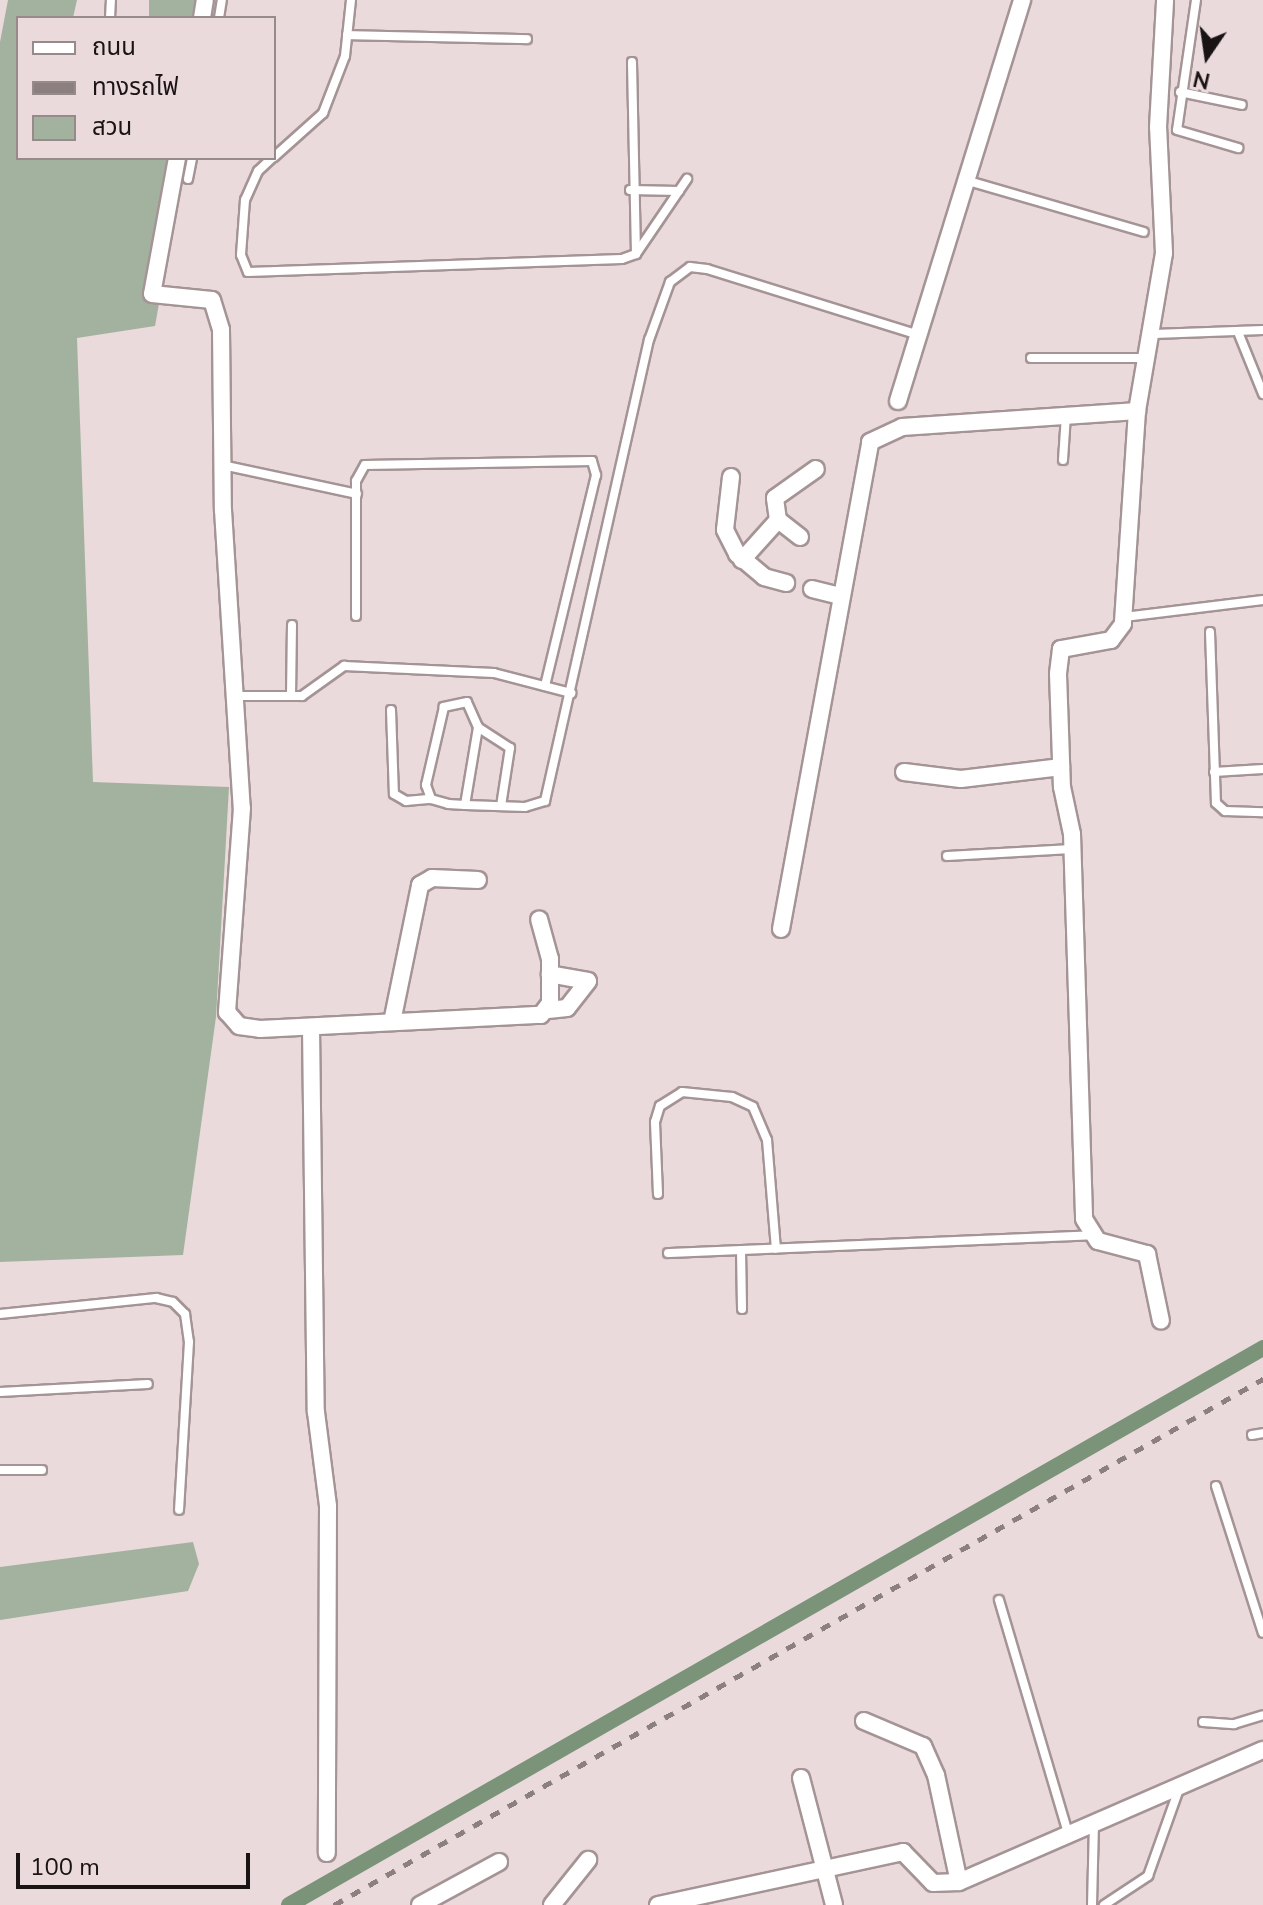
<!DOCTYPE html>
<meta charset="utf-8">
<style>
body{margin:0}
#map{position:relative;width:1263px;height:1905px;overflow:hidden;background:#ebdadb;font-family:"Nunito Sans","Noto Sans Thai",sans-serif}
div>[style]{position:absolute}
.green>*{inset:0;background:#a2b29f;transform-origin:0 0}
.canal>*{height:16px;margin:-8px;padding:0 8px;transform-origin:8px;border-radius:8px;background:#7b9378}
.roads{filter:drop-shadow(2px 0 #a59495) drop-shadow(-2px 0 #a59495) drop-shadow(0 2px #a59495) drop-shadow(0 -2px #a59495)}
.service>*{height:8px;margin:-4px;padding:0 4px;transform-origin:4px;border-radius:4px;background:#fff}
.minor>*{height:16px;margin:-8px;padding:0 8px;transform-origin:8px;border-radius:8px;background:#fff}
.rail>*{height:5px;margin-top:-2.5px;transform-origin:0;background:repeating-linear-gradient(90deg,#8b7f80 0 10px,transparent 0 20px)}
span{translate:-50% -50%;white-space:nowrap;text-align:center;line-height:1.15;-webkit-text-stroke:7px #ebdadb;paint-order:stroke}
.legend{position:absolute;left:16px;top:16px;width:260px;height:144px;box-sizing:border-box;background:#ebdadb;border:2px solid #978a8b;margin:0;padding:10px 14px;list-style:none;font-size:24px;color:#191314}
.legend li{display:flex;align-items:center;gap:16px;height:40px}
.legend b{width:40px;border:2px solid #978a8b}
.north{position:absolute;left:1167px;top:16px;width:80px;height:80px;-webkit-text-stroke:6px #ebdadb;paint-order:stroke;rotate:193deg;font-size:22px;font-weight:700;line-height:32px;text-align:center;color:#191314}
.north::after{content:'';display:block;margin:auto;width:28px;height:36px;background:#191314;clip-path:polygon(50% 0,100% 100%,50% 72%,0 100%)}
.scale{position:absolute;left:16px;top:1853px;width:234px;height:36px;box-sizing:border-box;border:4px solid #191314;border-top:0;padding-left:10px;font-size:24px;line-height:28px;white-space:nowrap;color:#191314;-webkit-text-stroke:6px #ebdadb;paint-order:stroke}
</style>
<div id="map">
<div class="green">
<div style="clip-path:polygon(8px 0,77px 0,73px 18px,18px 18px,18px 158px,185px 158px,155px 326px,77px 338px,93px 782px,229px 787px,216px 1017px,183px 1255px,0 1262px,0 42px)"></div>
<div style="left:149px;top:0;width:64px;height:18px"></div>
<div style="clip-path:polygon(193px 1542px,199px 1564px,188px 1591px,0 1620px,0 1567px)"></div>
</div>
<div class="canal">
<div style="left:289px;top:1905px;width:1122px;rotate:-29.76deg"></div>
</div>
<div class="roads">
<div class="service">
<div style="left:1196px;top:0;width:131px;rotate:98.3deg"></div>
<div style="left:1177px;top:130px;width:64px;rotate:16.4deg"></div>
<div style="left:110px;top:18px;width:18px;rotate:-87deg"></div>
<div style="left:219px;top:18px;width:18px;rotate:-81deg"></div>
<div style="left:347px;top:35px;width:180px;rotate:1.3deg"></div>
<div style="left:1180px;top:92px;width:63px;rotate:11.8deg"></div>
<div style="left:274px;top:157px;width:66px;rotate:-41.9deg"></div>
<div style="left:323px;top:113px;width:61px;rotate:-68.9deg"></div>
<div style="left:345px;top:56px;width:56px;rotate:-83.9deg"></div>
<div style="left:272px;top:158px;width:19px;rotate:137deg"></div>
<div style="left:258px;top:171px;width:32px;rotate:114deg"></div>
<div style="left:245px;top:200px;width:55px;rotate:94.2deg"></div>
<div style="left:241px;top:255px;width:18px;rotate:68deg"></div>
<div style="left:248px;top:272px;width:374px;rotate:-2deg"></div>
<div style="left:622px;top:259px;width:15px;rotate:-20deg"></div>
<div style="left:636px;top:254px;width:192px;rotate:-91.2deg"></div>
<div style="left:188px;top:179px;width:21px;rotate:-79deg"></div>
<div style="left:965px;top:180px;width:186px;rotate:16.2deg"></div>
<div style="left:630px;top:190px;width:49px;rotate:1.2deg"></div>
<div style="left:636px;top:254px;width:91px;rotate:-55.8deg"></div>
<div style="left:1238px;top:332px;width:67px;rotate:68deg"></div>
<div style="left:1154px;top:334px;width:109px;rotate:-2.1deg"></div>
<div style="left:1031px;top:358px;width:115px"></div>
<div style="left:1063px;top:460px;width:45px;rotate:-86.2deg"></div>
<div style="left:222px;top:465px;width:138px;rotate:12.1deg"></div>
<div style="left:356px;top:616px;width:135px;rotate:-90deg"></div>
<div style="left:356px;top:481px;width:18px;rotate:-61deg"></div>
<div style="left:365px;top:465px;width:227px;rotate:-1deg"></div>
<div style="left:592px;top:461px;width:15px;rotate:74deg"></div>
<div style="left:596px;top:475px;width:217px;rotate:103.6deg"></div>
<div style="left:1124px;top:617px;width:140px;rotate:-7deg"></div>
<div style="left:1210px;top:632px;width:171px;rotate:88deg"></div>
<div style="left:1216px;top:803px;width:12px;rotate:42deg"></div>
<div style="left:1225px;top:811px;width:38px;rotate:2deg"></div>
<div style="left:234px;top:696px;width:68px"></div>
<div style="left:302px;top:696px;width:52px;rotate:-35.5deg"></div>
<div style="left:344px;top:666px;width:150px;rotate:2.7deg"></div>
<div style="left:494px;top:673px;width:80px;rotate:14.6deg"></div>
<div style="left:291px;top:696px;width:71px;rotate:-89.2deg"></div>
<div style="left:391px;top:710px;width:84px;rotate:88deg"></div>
<div style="left:394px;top:794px;width:14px;rotate:30deg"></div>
<div style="left:406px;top:801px;width:25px;rotate:-5deg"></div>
<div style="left:1214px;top:772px;width:49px;rotate:-3.5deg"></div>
<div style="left:465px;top:805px;width:79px;rotate:-80.5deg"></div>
<div style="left:501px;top:806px;width:59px;rotate:-81.2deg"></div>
<div style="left:510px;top:748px;width:38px;rotate:-147deg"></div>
<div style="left:478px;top:727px;width:27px;rotate:-114deg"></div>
<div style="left:467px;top:702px;width:24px;rotate:168deg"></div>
<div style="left:444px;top:707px;width:80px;rotate:103deg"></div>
<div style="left:426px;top:785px;width:15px;rotate:70deg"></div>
<div style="left:431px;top:799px;width:18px;rotate:16deg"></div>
<div style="left:448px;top:804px;width:17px;rotate:3deg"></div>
<div style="left:465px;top:805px;width:60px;rotate:1.9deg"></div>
<div style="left:525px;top:807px;width:21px;rotate:-17deg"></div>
<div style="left:545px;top:801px;width:473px;rotate:-77.3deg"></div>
<div style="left:649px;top:340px;width:62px;rotate:-70.1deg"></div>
<div style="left:670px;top:282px;width:25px;rotate:-37deg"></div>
<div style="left:690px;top:267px;width:17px;rotate:7deg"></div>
<div style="left:707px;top:269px;width:219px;rotate:17.3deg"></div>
<div style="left:947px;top:856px;width:125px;rotate:-3.2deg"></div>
<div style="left:658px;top:1194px;width:72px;rotate:-92.4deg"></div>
<div style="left:655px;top:1122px;width:17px;rotate:-73deg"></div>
<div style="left:660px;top:1106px;width:26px;rotate:-32deg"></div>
<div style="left:682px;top:1092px;width:50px;rotate:5.7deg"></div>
<div style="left:732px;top:1097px;width:23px;rotate:25deg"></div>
<div style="left:753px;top:1107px;width:36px;rotate:67deg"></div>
<div style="left:767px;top:1140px;width:109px;rotate:85.3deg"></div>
<div style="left:741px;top:1250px;width:59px;rotate:89deg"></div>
<div style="left:668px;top:1253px;width:421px;rotate:-2.4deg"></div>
<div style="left:0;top:1314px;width:157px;rotate:-5.9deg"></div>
<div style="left:156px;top:1298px;width:17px;rotate:13deg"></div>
<div style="left:173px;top:1302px;width:17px;rotate:45deg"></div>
<div style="left:185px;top:1314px;width:28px;rotate:82deg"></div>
<div style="left:189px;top:1342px;width:168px;rotate:93.4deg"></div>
<div style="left:0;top:1392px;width:148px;rotate:-3.1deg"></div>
<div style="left:1252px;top:1435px;width:11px;rotate:-10deg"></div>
<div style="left:0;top:1470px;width:42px"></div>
<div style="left:1216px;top:1486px;width:154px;rotate:72.3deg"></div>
<div style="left:999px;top:1600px;width:243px;rotate:73.5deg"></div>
<div style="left:1203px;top:1722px;width:31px;rotate:4deg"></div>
<div style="left:1234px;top:1724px;width:30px;rotate:-17deg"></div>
<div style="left:1092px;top:1905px;width:80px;rotate:-88.6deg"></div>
<div style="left:1104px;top:1905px;width:53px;rotate:-33.4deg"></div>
<div style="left:1148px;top:1876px;width:96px;rotate:-70.4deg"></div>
</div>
<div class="minor">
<div style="left:202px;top:18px;width:18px;rotate:-81deg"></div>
<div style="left:177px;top:158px;width:138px;rotate:100.4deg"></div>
<div style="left:152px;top:294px;width:60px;rotate:5.7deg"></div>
<div style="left:212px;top:300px;width:31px;rotate:73deg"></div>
<div style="left:221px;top:330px;width:180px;rotate:89.4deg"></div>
<div style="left:223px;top:510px;width:299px;rotate:86.4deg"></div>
<div style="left:242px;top:808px;width:205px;rotate:94.2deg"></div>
<div style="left:227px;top:1012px;width:18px;rotate:49deg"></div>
<div style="left:239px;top:1026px;width:21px;rotate:8deg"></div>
<div style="left:260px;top:1029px;width:281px;rotate:-2.9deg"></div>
<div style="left:541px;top:1015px;width:15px;rotate:-53deg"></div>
<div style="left:550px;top:1003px;width:44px;rotate:-90deg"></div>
<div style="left:550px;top:959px;width:41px;rotate:-105.4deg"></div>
<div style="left:898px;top:401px;width:420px;rotate:-72.8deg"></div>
<div style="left:1137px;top:411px;width:213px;rotate:93.8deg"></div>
<div style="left:1123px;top:624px;width:20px;rotate:127deg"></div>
<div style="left:1111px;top:640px;width:51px;rotate:169.8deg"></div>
<div style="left:1061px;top:649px;width:25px;rotate:97deg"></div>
<div style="left:1058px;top:674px;width:113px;rotate:88deg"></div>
<div style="left:1062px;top:787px;width:48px;rotate:78deg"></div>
<div style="left:1072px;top:834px;width:385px;rotate:88.2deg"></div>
<div style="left:1084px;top:1219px;width:26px;rotate:58deg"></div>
<div style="left:1098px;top:1241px;width:51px;rotate:14.9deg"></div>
<div style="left:1147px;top:1254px;width:68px;rotate:78.2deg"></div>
<div style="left:731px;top:477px;width:53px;rotate:96.5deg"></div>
<div style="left:725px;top:530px;width:27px;rotate:63deg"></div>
<div style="left:737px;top:554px;width:35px;rotate:40deg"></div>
<div style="left:764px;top:577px;width:23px;rotate:15deg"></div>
<div style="left:800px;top:537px;width:28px;rotate:-142deg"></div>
<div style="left:778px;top:520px;width:22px;rotate:-98deg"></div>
<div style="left:775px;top:498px;width:50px;rotate:-35.3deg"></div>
<div style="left:742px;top:560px;width:54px;rotate:-48deg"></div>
<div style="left:812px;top:589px;width:29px;rotate:14deg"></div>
<div style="left:904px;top:772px;width:57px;rotate:7deg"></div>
<div style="left:961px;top:779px;width:101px;rotate:-6.8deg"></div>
<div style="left:781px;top:929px;width:495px;rotate:-79.6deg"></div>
<div style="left:870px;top:442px;width:35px;rotate:-25deg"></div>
<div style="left:902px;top:427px;width:236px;rotate:-3.9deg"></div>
<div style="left:1137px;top:411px;width:160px;rotate:-80.3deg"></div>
<div style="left:1164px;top:253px;width:126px;rotate:-92.7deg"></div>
<div style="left:1158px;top:127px;width:127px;rotate:-86.8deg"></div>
<div style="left:548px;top:1010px;width:19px;rotate:-6deg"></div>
<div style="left:567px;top:1008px;width:34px;rotate:-52deg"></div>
<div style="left:588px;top:981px;width:39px;rotate:-170deg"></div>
<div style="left:392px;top:1022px;width:140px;rotate:-78.4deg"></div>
<div style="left:420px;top:885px;width:14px;rotate:-30deg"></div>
<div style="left:432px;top:878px;width:46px;rotate:2.5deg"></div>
<div style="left:311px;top:1027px;width:385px;rotate:89.3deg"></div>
<div style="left:316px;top:1412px;width:95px;rotate:82.7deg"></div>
<div style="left:328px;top:1506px;width:347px;rotate:90.2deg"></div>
<div style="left:864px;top:1721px;width:64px;rotate:23deg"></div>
<div style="left:923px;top:1746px;width:32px;rotate:66deg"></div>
<div style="left:936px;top:1775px;width:109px;rotate:77.9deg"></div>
<div style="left:801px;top:1778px;width:131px;rotate:75.4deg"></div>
<div style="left:420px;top:1905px;width:90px;rotate:-28.6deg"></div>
<div style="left:552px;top:1905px;width:58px;rotate:-51.3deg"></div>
<div style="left:658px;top:1905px;width:251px;rotate:-12.2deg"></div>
<div style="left:903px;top:1852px;width:43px;rotate:45.9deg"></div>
<div style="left:933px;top:1883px;width:26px;rotate:-2deg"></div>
<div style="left:959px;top:1882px;width:331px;rotate:-23.5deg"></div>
</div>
</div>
<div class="rail">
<div style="left:334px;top:1905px;width:1068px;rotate:-29.52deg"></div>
</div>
<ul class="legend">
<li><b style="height:10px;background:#fff"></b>ถนน</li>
<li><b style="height:10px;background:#8b7f80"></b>ทางรถไฟ</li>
<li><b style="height:22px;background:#a2b29f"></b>สวน</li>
</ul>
<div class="north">N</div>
<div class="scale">100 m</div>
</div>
